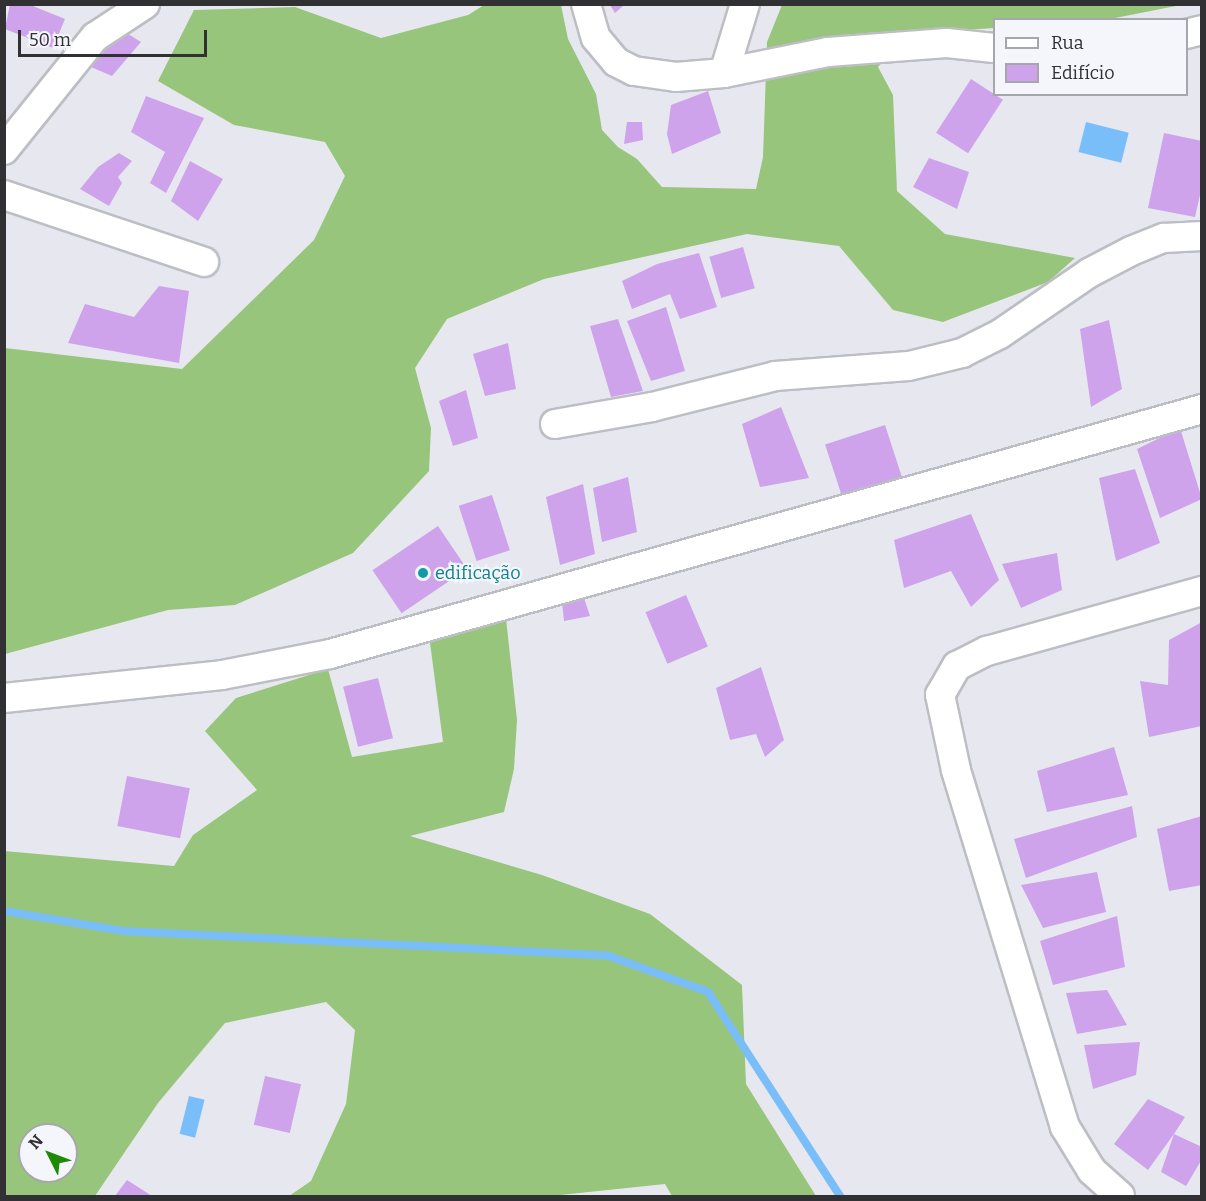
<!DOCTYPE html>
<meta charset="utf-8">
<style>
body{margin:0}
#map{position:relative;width:1206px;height:1201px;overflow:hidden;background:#e7e8ef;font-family:Bitter,serif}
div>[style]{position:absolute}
.forest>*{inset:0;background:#98c57c}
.water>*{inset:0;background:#79bef8;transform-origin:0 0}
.stream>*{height:8px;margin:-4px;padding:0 4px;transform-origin:4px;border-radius:4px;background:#79bef8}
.building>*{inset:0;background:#cea3eb;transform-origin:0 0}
.roads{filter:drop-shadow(2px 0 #bdbec4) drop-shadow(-2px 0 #bdbec4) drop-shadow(0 2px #bdbec4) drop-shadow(0 -2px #bdbec4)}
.minor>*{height:28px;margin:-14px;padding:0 14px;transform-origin:14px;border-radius:14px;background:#fff}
.dots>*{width:16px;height:16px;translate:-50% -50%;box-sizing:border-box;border:3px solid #f4f6fc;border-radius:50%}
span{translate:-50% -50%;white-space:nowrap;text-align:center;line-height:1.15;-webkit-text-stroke:4.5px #f4f6fc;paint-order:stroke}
.culture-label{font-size:18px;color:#0d838f}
.left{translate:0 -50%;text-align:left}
.frame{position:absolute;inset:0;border:6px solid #313133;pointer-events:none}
.legend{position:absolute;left:993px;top:18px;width:195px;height:78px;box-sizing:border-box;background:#f4f6fc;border:2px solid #a6a7ac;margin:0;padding:8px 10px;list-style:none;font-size:18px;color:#313133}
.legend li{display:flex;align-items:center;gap:12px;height:30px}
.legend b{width:30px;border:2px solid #a6a7ac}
.north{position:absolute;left:18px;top:1123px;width:60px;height:60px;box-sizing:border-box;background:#f4f6fc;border:2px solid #a6a7ac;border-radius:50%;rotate:312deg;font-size:16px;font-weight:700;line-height:24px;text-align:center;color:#313133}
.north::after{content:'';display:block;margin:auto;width:21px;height:27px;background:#1f8a05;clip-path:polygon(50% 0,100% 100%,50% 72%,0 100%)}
.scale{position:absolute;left:18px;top:30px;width:189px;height:27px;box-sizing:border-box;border:3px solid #313133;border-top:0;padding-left:8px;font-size:18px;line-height:21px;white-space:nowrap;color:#313133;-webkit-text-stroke:4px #f4f6fc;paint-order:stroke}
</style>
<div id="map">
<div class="forest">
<div style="clip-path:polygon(484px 5px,561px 5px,568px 39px,596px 94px,602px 130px,618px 147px,637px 159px,662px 187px,756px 189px,763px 157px,767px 42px,782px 5px,1181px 5px,1110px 19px,994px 20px,994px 28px,953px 31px,898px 42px,878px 67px,893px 95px,897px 191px,945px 234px,1075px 258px,1048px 282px,943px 322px,893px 310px,839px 246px,747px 234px,544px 279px,447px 319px,415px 368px,431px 428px,429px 471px,353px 553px,235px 605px,168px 610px,5px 654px,5px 348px,182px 369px,314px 240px,345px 176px,325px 142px,234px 125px,158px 81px,194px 10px,295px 7px,381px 38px,468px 15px)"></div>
<div style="clip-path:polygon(evenodd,505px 609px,517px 720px,514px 769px,504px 812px,410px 836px,542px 875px,650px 914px,742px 985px,746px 1084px,816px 1196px,672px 1196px,665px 1184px,551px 1196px,289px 1196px,311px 1181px,346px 1104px,355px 1030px,326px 1002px,225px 1023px,158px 1103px,95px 1196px,5px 1196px,4px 851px,174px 866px,193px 835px,257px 790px,205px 731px,236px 698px,328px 669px,352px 757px,443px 742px,429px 635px,505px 609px,30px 1135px,66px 1135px,66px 1171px,30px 1171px,30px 1135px)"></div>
</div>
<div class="water">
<div style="left:1086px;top:122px;width:44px;height:31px;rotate:14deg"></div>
<div style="left:189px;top:1096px;width:16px;height:39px;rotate:14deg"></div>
</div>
<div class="stream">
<div style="left:4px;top:911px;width:122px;rotate:9.5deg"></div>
<div style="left:124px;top:931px;width:483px;rotate:2.9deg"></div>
<div style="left:606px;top:955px;width:109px;rotate:19.9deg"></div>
<div style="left:708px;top:992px;width:243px;rotate:57.1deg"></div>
</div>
<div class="building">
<div style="clip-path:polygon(10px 4px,28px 4px,65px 19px,53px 48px,5px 29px)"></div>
<div style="clip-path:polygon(610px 5px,624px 5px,615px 13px)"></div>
<div style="clip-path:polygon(117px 27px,141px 42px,112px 76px,84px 64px)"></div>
<div style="left:971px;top:79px;width:38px;height:64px;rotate:33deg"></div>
<div style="clip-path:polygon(708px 91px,721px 133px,672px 154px,667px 134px,671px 105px)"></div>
<div style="clip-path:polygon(146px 96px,204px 118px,166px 193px,150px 183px,165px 152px,131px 132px)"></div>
<div style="clip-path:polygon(627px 122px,642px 122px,643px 140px,624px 144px)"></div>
<div style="clip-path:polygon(1164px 133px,1202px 141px,1202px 186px,1195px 217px,1148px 208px)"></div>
<div style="clip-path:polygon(119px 153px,132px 161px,118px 177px,122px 183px,109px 206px,80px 189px,98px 167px)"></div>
<div style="clip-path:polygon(929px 158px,969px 172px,957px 209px,913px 187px)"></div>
<div style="clip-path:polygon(190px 161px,223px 179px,198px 221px,171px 201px)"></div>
<div style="left:743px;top:247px;width:43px;height:35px;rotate:74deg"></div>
<div style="clip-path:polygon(699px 253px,717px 307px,680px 319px,670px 294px,632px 309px,622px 281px,657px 264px)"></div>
<div style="clip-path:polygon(159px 286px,189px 291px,179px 363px,68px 343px,85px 304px,134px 317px)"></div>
<div style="clip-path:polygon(666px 307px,685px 371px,651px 381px,627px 321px)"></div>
<div style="clip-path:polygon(618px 319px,643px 391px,611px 397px,590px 326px)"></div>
<div style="clip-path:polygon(1109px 320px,1122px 389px,1091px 407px,1080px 329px)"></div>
<div style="clip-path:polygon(508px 343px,516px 389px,485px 396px,473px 354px)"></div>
<div style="clip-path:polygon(466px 390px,478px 438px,453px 446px,439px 401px)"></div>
<div style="clip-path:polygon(781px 407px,809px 478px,760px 487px,742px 424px)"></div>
<div style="left:885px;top:425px;width:59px;height:63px;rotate:72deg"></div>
<div style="clip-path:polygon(1180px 428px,1202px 499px,1160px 518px,1137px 449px)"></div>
<div style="clip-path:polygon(1135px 469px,1160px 543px,1116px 561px,1099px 478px)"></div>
<div style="clip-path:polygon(628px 477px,637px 532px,602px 542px,593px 488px)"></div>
<div style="clip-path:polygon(583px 484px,595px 554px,560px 565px,546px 497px)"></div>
<div style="left:492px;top:495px;width:58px;height:35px;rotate:72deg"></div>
<div style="clip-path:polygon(971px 514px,999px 580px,971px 607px,951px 571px,904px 588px,894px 540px)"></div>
<div style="left:438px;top:526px;width:52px;height:79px;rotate:56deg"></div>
<div style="clip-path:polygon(1057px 553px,1062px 590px,1021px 608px,1002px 564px)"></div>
<div style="clip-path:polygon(583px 595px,590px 616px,564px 621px,562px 602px)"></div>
<div style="left:686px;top:595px;width:56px;height:44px;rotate:67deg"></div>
<div style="clip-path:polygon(1202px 622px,1202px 726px,1149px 737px,1140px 681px,1168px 685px,1169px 640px)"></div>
<div style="clip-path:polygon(761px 667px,784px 740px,765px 757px,756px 734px,730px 740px,716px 688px)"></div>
<div style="left:378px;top:678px;width:62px;height:36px;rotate:76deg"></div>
<div style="clip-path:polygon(1114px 747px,1128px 795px,1047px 812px,1037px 771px)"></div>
<div style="left:127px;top:776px;width:64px;height:51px;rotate:11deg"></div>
<div style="clip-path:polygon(1132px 806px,1137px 837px,1026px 878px,1014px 839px)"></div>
<div style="clip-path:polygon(1202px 816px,1202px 885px,1169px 891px,1157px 829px)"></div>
<div style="clip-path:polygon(1097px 872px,1106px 912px,1043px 928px,1021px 885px)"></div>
<div style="clip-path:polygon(1117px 916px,1125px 967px,1053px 985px,1040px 941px)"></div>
<div style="clip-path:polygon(1107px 990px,1127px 1025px,1077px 1034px,1066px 993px)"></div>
<div style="clip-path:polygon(1140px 1042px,1136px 1075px,1093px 1089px,1084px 1045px)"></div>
<div style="left:265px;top:1076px;width:37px;height:50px;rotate:13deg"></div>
<div style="clip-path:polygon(1148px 1099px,1185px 1117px,1174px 1134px,1202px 1147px,1202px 1159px,1186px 1186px,1161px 1172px,1174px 1134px,1148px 1170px,1114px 1144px)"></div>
<div style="clip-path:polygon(127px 1180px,152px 1196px,115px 1196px)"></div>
</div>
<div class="roads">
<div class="minor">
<div style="left:586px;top:4px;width:35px;rotate:74deg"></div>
<div style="left:596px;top:38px;width:31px;rotate:50deg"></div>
<div style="left:616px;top:62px;width:20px;rotate:27deg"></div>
<div style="left:634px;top:71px;width:42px;rotate:8.1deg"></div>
<div style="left:676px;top:77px;width:48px;rotate:-4.8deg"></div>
<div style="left:724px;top:73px;width:106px;rotate:-11.4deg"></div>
<div style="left:828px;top:52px;width:119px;rotate:-4.3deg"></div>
<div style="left:947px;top:43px;width:47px;rotate:6.1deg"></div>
<div style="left:1186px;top:34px;width:16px;rotate:-14deg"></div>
<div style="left:724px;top:73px;width:72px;rotate:-73.1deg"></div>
<div style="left:4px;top:150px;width:145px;rotate:-51.2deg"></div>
<div style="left:95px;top:37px;width:60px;rotate:-33.4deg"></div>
<div style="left:4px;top:195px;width:211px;rotate:18.5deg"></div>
<div style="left:555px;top:424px;width:98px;rotate:-9.9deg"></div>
<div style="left:652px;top:407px;width:127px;rotate:-14.1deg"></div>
<div style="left:775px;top:376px;width:134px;rotate:-4.3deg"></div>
<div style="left:909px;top:366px;width:55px;rotate:-13.8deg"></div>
<div style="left:962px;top:353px;width:42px;rotate:-26.6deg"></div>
<div style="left:1000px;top:334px;width:108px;rotate:-34.4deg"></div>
<div style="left:1089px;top:273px;width:47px;rotate:-27.6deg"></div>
<div style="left:1131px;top:251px;width:35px;rotate:-22deg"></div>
<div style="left:1164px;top:238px;width:38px;rotate:-3deg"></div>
<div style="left:4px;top:698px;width:219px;rotate:-6deg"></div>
<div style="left:222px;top:675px;width:110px;rotate:-11deg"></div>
<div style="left:330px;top:654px;width:906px;rotate:-15.69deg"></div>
<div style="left:1120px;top:1196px;width:38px;rotate:-138deg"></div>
<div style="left:1092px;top:1171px;width:52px;rotate:-121.5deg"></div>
<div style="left:1065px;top:1127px;width:373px;rotate:-107deg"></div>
<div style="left:956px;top:770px;width:77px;rotate:-102deg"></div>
<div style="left:940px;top:695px;width:34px;rotate:-60deg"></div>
<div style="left:957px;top:666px;width:34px;rotate:-27deg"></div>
<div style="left:987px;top:651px;width:223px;rotate:-15.6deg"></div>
</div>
</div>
<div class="dots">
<div style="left:423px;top:573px;background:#0f9aa8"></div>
</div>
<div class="culture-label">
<span class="left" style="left:435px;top:573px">edificação</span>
</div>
<div class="frame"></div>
<ul class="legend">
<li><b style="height:8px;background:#fff"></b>Rua</li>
<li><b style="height:16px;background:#cea3eb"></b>Edifício</li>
</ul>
<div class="north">N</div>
<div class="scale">50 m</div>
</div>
